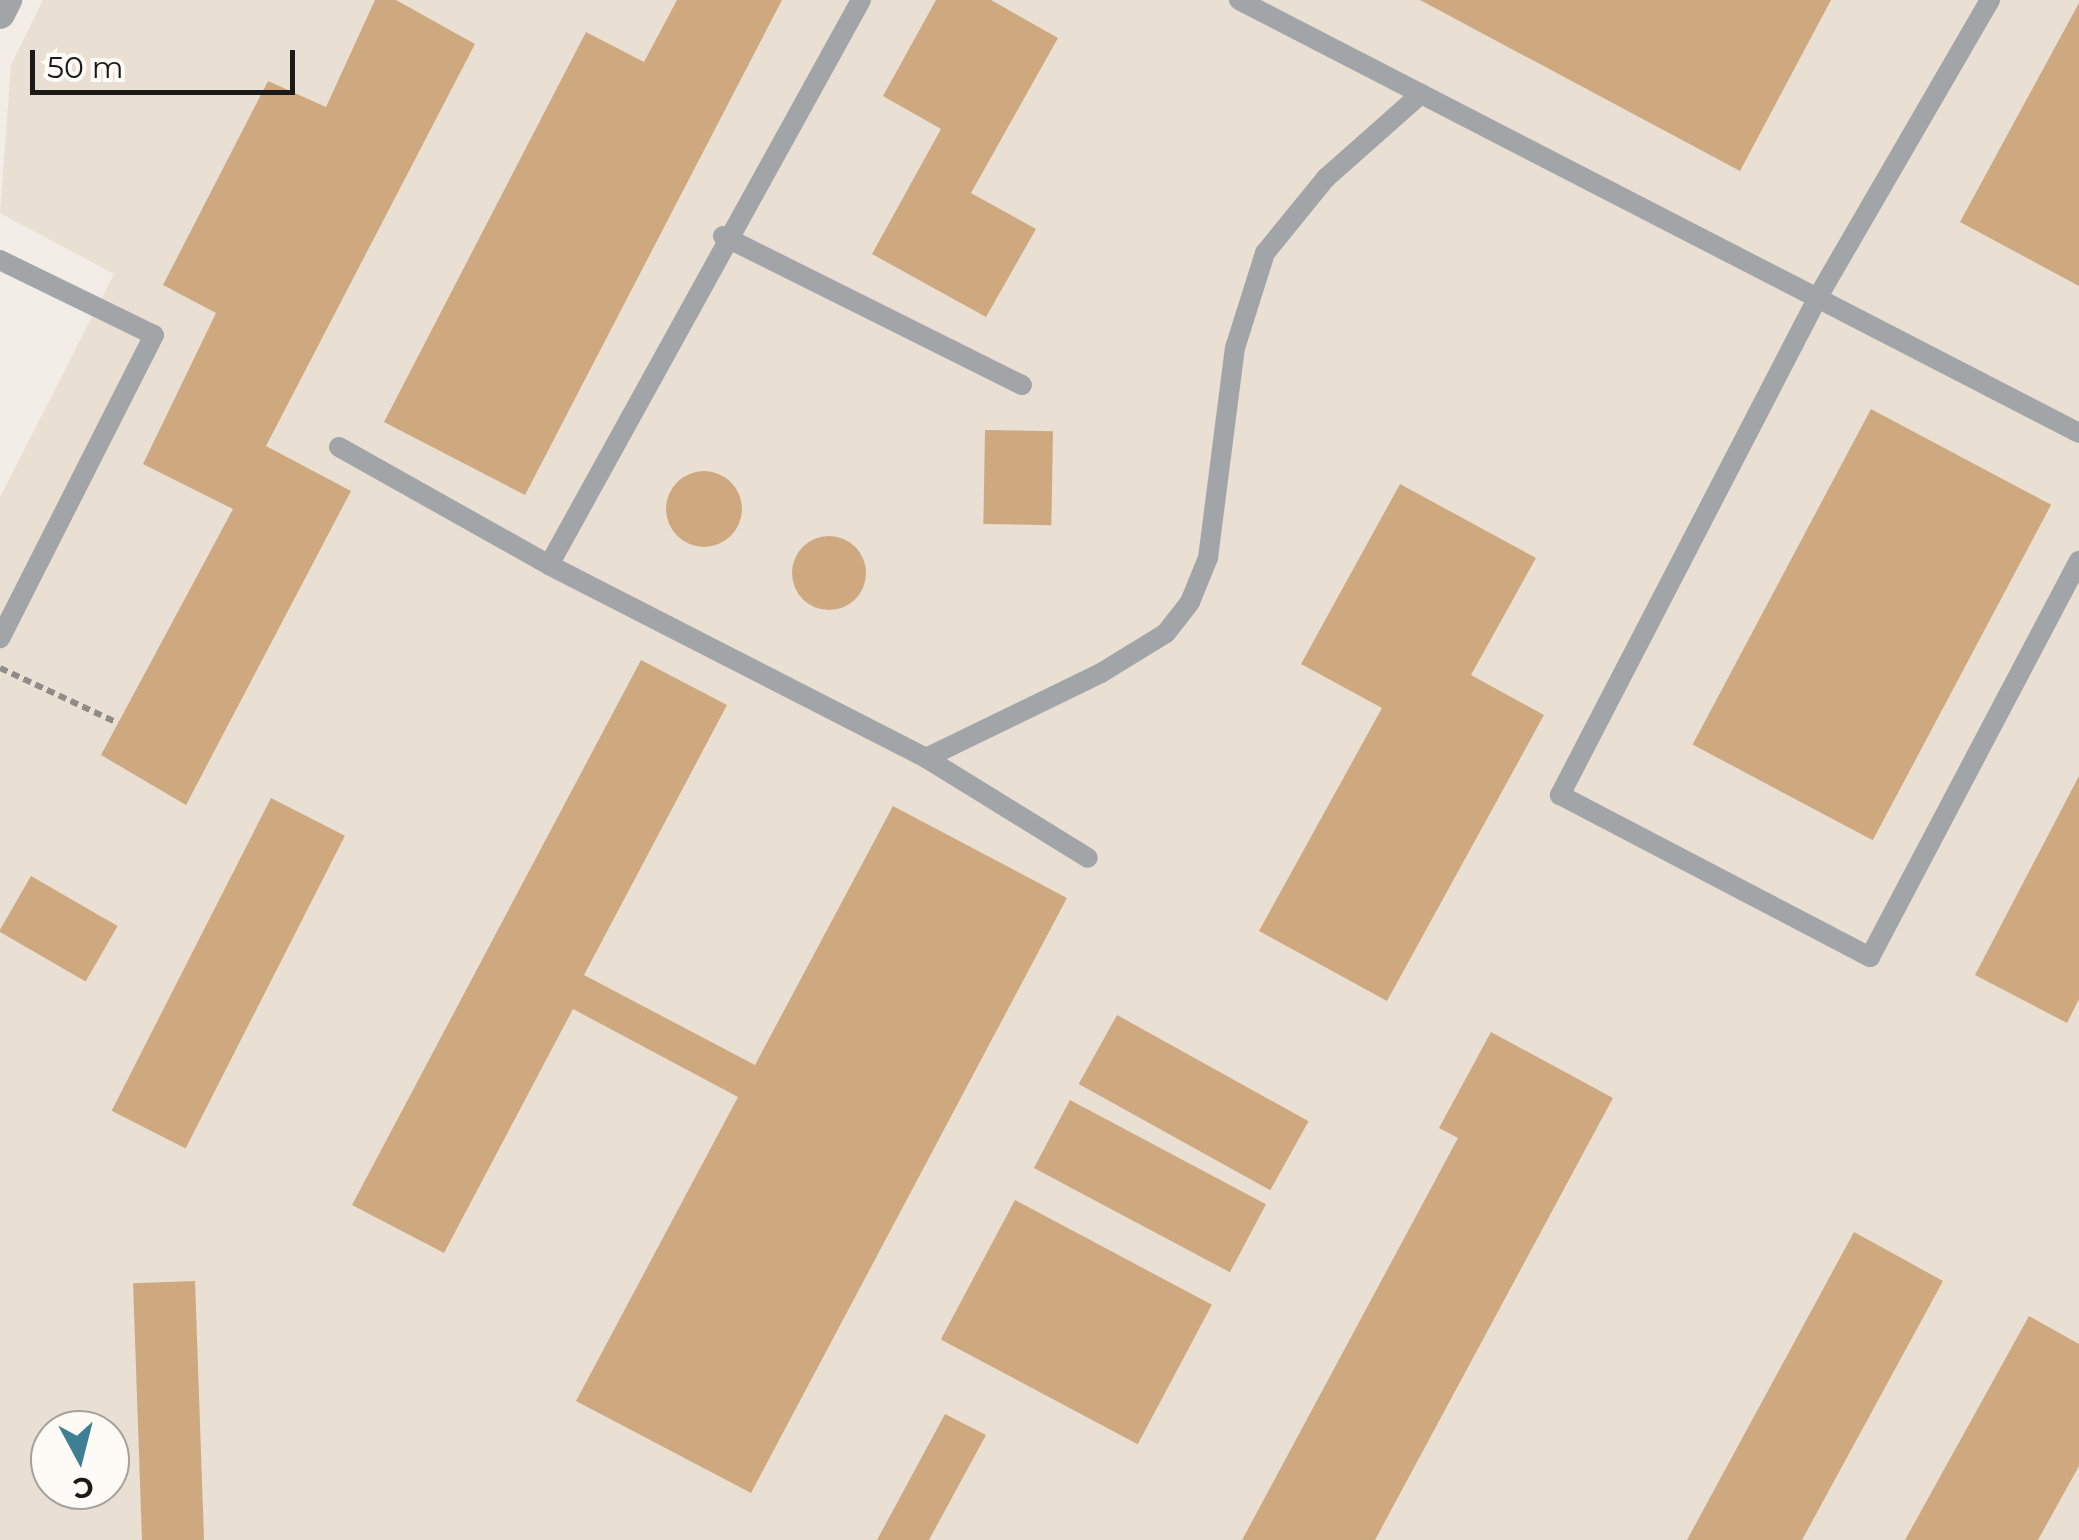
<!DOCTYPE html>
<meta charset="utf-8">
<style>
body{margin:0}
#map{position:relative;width:2079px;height:1540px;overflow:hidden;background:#f3ede7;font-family:Montserrat,sans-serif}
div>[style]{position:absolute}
.built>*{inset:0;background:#eadfd3}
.building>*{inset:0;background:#cea980;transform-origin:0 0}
.round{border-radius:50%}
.path>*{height:6px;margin-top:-3px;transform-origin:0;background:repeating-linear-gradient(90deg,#908c88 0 8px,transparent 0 13px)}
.service>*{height:20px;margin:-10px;padding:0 10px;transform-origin:10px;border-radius:10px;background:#a2a5a7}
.minor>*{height:30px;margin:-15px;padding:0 15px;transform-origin:15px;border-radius:15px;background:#a2a5a7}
span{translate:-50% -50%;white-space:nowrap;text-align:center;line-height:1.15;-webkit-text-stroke:9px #fefbf7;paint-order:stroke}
.north{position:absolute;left:30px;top:1410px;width:100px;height:100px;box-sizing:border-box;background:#fefbf7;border:2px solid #a4a19e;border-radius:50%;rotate:173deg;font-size:28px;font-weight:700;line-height:40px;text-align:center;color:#1c1a18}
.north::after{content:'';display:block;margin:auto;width:35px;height:45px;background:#3f7f93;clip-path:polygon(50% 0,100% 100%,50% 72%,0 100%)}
.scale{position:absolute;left:30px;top:50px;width:265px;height:45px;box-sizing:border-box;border:5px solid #1c1a18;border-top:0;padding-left:12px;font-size:30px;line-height:35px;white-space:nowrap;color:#1c1a18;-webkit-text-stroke:8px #fefbf7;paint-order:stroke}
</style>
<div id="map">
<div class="built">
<div style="clip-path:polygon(evenodd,43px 0,2079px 0,2079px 1540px,0 1540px,0 497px,114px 274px,0 213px,11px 65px,43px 0,50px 1430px,110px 1430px,110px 1490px,50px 1490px,50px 1430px)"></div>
</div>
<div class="building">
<div style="clip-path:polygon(375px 0,396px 0,475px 44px,266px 446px,351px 491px,186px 805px,101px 755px,233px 509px,143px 464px,216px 313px,163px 285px,268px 81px,326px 107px)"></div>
<div style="clip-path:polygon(677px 0,782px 0,525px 495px,384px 422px,586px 32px,644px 62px)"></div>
<div style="clip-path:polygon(936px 0,991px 0,1058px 38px,971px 193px,1036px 229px,986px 317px,872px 254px,941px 129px,883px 96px)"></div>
<div style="clip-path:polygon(1420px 0,1831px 0,1740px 171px)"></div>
<div style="clip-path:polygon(2079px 3px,2079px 286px,1960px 222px)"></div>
<div style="left:1871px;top:409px;width:204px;height:380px;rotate:28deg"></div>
<div style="left:985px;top:430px;width:68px;height:94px;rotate:1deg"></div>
<div class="round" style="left:666px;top:471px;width:76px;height:76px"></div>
<div style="clip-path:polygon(1400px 484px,1536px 558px,1471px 675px,1544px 715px,1387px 1001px,1259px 931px,1382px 708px,1301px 664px)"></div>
<div class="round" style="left:792px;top:536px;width:74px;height:74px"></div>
<div style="clip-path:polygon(641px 660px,727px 705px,584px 975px,755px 1065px,893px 806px,1067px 898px,751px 1493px,576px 1401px,738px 1097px,573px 1009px,444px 1253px,352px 1205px)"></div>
<div style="clip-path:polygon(2079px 776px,2079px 999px,2067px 1023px,1975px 975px)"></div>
<div style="left:271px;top:798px;width:83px;height:351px;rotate:27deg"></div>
<div style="left:31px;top:876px;width:100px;height:64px;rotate:30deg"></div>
<div style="left:1117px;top:1015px;width:219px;height:79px;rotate:29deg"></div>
<div style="clip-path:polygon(1491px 1032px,1613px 1098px,1375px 1540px,1242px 1540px,1458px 1138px,1439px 1128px)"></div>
<div style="left:1070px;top:1100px;width:222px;height:77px;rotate:28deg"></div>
<div style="left:1015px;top:1200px;width:223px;height:158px;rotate:28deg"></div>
<div style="clip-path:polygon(1854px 1232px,1943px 1281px,1802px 1540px,1687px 1540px)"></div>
<div style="left:195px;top:1281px;width:259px;height:62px;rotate:88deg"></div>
<div style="clip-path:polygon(2029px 1316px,2079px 1344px,2079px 1466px,2038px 1540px,1905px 1540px)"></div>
<div style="clip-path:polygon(945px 1414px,986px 1435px,929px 1540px,877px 1540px)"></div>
</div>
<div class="path">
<div style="left:0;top:668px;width:130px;rotate:25deg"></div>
</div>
<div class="service">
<div style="left:1239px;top:0;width:945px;rotate:27.27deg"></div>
<div style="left:1990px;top:0;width:345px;rotate:120.1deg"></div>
<div style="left:1817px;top:299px;width:559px;rotate:117.39deg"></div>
<div style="left:1560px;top:795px;width:350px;rotate:27.6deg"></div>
<div style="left:1870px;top:957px;width:448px;rotate:-62.2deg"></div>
<div style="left:723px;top:236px;width:334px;rotate:26.5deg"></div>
<div style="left:0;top:260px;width:171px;rotate:26deg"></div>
<div style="left:154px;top:335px;width:340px;rotate:116.9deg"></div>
<div style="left:339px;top:447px;width:241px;rotate:29.3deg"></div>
<div style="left:549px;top:565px;width:645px;rotate:-61.09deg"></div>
<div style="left:549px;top:565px;width:424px;rotate:27.1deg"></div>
<div style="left:926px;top:758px;width:190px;rotate:31.7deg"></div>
<div style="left:926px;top:758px;width:195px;rotate:-25.9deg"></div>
<div style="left:1101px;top:673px;width:76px;rotate:-31.6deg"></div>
<div style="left:1166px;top:633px;width:39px;rotate:-52deg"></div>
<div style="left:1190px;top:602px;width:48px;rotate:-67.8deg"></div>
<div style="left:1208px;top:558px;width:212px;rotate:-82.7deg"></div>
<div style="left:1235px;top:348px;width:100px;rotate:-72.5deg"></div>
<div style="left:1265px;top:253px;width:97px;rotate:-50.9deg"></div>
<div style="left:1326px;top:178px;width:127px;rotate:-41.5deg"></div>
</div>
<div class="minor">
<div style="left:0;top:14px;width:16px;rotate:-63deg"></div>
</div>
<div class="north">С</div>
<div class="scale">50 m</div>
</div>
